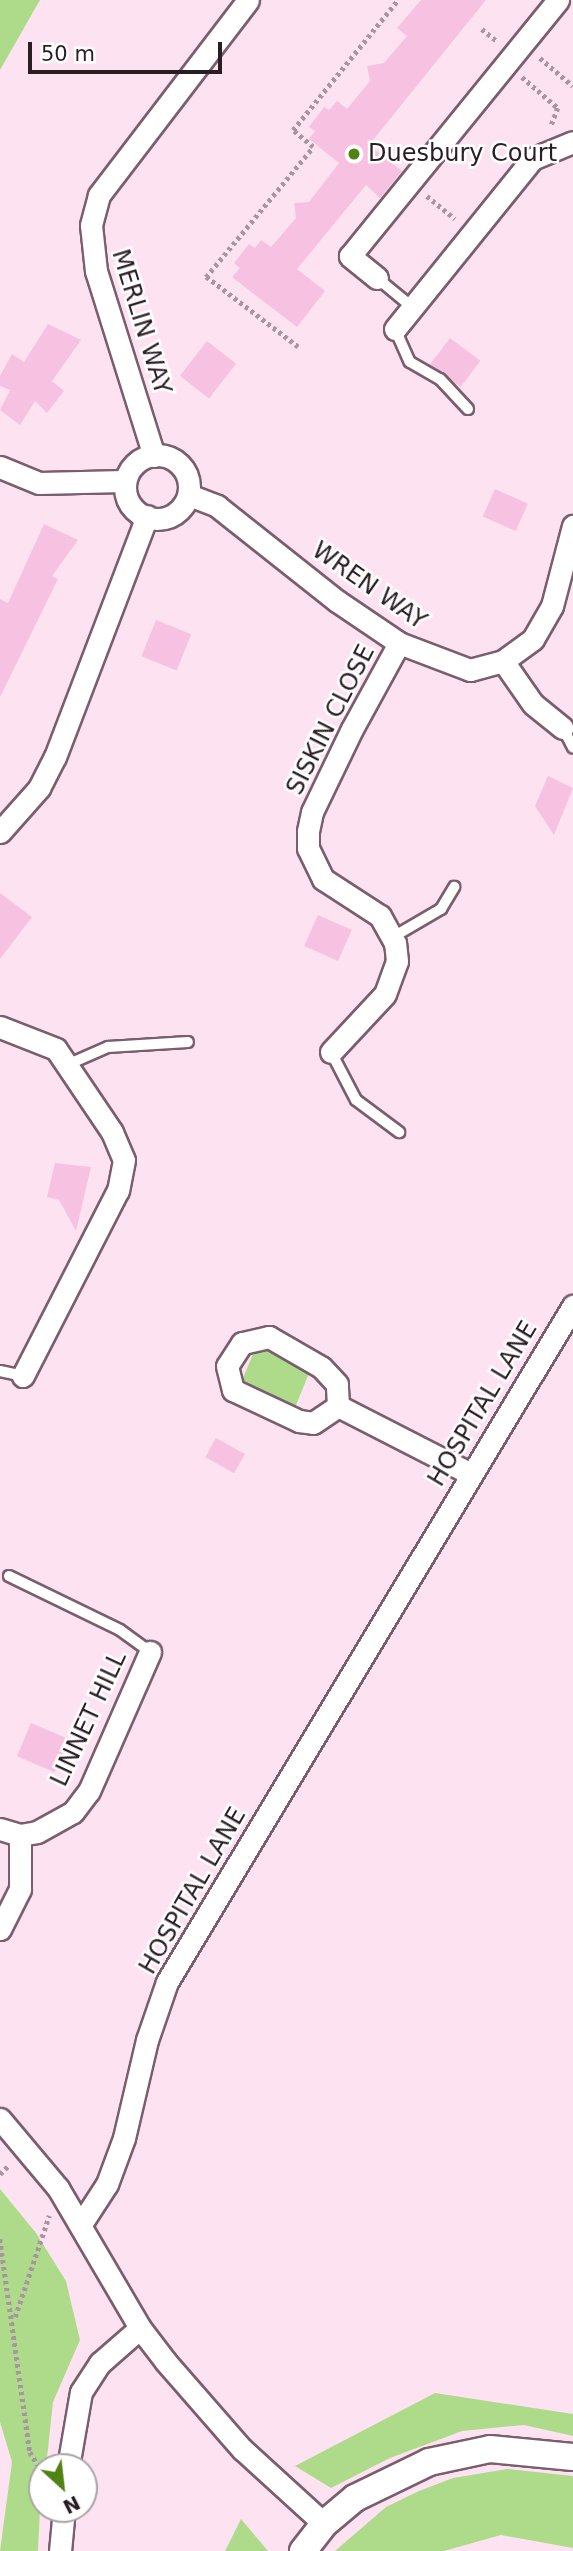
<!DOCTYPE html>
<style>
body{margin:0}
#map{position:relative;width:573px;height:2551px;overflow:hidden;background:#fde3f2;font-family:"DejaVu Sans",sans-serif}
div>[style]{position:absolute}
.green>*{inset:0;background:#aedb8a}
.building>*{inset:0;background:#f7c2e1;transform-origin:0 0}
.path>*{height:4.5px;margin-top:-2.25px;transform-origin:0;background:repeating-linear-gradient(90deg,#a995a1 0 3.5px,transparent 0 7px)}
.roads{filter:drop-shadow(2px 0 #7a5e6e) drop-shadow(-2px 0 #7a5e6e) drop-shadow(0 2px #7a5e6e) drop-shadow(0 -2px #7a5e6e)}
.service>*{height:10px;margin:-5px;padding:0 5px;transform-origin:5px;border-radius:5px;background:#fff}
.minor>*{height:21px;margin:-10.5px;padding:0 10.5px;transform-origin:10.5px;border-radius:10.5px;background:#fff}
.minor>.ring{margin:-10.5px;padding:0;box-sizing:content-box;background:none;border:21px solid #fff;border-radius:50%}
.tertiary>*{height:26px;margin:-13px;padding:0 13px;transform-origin:13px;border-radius:13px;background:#fff}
.dots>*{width:19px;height:19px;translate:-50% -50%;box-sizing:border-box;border:4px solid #fff;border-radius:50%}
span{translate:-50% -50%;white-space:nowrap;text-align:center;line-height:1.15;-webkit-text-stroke:5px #fff;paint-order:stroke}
.poi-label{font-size:24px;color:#2a1e25}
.left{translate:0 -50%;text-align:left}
.street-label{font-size:24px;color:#2a1e25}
.north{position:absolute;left:28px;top:2453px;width:70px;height:70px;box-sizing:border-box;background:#fff;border:2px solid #aaa5a8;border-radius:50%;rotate:153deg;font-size:19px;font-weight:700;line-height:28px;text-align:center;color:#2a1e25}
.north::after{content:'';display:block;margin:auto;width:24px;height:32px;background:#508214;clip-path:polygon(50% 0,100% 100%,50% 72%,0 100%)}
.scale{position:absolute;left:28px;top:42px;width:194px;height:32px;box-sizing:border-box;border:4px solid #2a1e25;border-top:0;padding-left:9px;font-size:21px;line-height:24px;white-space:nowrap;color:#2a1e25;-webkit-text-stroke:5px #fff;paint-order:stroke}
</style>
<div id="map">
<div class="green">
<div style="clip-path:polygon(0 0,40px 0,0 70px)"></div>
<div style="clip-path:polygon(263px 1346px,310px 1371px,294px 1410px,241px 1383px,253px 1354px)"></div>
<div style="clip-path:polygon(0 2189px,36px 2233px,66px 2281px,80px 2340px,53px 2402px,46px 2467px,42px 2467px,38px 2551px,0 2551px,12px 2462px,0 2422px)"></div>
<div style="clip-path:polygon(435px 2393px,573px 2414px,573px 2436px,524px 2425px,462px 2431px,390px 2458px,331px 2488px,295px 2466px)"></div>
<div style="clip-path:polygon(507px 2469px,573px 2476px,573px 2548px,501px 2535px,444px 2551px,335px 2551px,386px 2507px,419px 2491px,453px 2478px)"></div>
<div style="clip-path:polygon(241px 2519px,268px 2551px,225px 2551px)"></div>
</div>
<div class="building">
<div style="clip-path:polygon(421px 0,486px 0,369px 145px,402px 171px,380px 198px,366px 185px,297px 269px,325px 291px,297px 327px,232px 277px,240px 268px,234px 263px,249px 244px,255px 248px,261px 240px,271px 247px,296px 218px,294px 203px,309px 202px,339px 163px,309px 139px,315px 131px,309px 127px,324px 107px,329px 110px,337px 101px,347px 109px,370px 81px,367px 66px,384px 63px,407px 36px,397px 28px)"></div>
<div style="clip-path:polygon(48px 324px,81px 340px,52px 381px,64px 391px,47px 413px,35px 401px,20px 425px,0 410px,10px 390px,0 386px,0 376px,12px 354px,24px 362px)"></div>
<div style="left:450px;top:338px;width:38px;height:33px;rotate:37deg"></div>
<div style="left:207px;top:341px;width:37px;height:44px;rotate:38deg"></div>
<div style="left:495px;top:489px;width:36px;height:30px;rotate:24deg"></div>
<div style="clip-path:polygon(44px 524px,78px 540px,52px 576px,58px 579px,0 697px,0 599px,8px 603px)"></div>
<div style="left:156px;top:620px;width:38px;height:39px;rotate:22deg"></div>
<div style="clip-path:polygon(548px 776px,573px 788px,554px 835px,535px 806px)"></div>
<div style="clip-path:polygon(0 893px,32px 917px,0 959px)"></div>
<div style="left:318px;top:915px;width:37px;height:34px;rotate:24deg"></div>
<div style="clip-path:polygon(55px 1163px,91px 1167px,76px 1231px,59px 1200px,47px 1197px)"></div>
<div style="left:216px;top:1438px;width:33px;height:22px;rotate:29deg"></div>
<div style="left:31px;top:1723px;width:41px;height:36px;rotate:23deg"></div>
</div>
<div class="path">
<div style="left:482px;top:29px;width:19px;rotate:39deg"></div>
<div style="left:540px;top:58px;width:43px;rotate:40.3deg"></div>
<div style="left:522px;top:77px;width:48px;rotate:40.7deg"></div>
<div style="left:558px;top:108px;width:19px;rotate:111deg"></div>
<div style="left:427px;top:196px;width:36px;rotate:39deg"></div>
<div style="left:298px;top:347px;width:116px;rotate:-142.7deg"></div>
<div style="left:206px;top:277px;width:168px;rotate:-50.5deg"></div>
<div style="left:313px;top:147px;width:26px;rotate:-140deg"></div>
<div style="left:293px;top:130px;width:167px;rotate:-51.1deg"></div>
<div style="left:0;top:2174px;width:13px;rotate:-45deg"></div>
<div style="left:0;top:2239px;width:215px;rotate:82deg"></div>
<div style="left:30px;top:2452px;width:23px;rotate:59deg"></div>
<div style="left:15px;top:2317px;width:107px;rotate:-71.4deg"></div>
</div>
<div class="roads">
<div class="service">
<div style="left:377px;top:278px;width:45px;rotate:39.6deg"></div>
<div style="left:395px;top:329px;width:36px;rotate:66deg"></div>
<div style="left:410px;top:362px;width:34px;rotate:30deg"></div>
<div style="left:440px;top:379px;width:41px;rotate:47deg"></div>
<div style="left:563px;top:728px;width:22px;rotate:63deg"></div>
<div style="left:393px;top:937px;width:56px;rotate:-30.3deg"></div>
<div style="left:441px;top:909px;width:26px;rotate:-59deg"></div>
<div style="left:331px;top:1052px;width:54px;rotate:62.5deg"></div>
<div style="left:356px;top:1100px;width:54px;rotate:36.7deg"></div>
<div style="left:69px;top:1064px;width:43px;rotate:-23.6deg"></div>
<div style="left:108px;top:1047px;width:80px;rotate:-3.6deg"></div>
<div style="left:0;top:1371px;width:24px;rotate:12deg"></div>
<div style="left:9px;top:1576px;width:123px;rotate:25.9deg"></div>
<div style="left:120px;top:1630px;width:37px;rotate:36deg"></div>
</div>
<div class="minor">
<div style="left:377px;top:278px;width:35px;rotate:-141deg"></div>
<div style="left:350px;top:256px;width:330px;rotate:-50.9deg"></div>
<div style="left:395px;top:329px;width:218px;rotate:-51.1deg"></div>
<div style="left:532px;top:159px;width:44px;rotate:-22.5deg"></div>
<div class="ring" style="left:125px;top:455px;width:43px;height:43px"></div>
<div style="left:154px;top:456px;width:194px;rotate:-107.4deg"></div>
<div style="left:96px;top:271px;width:46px;rotate:-96.2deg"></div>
<div style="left:91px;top:225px;width:31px;rotate:-75deg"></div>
<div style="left:99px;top:195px;width:245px;rotate:-52.6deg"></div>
<div style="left:0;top:467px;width:42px;rotate:22.3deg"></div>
<div style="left:39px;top:483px;width:85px;rotate:-1.3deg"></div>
<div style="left:189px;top:495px;width:30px;rotate:21deg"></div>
<div style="left:217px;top:506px;width:153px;rotate:38.4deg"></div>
<div style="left:337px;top:601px;width:75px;rotate:34.1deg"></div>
<div style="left:399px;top:643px;width:76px;rotate:20.8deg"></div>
<div style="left:470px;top:670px;width:34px;rotate:-15deg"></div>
<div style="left:503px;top:661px;width:37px;rotate:-36deg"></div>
<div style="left:533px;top:639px;width:38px;rotate:-60deg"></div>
<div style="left:552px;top:606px;width:83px;rotate:-75.3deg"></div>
<div style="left:503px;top:661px;width:52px;rotate:55.1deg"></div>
<div style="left:533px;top:704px;width:38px;rotate:39deg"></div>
<div style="left:0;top:832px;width:59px;rotate:-48.4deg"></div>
<div style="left:39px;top:788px;width:35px;rotate:-63deg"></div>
<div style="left:55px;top:757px;width:258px;rotate:-69.1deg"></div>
<div style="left:0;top:1027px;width:60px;rotate:21.4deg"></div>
<div style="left:56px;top:1049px;width:100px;rotate:56deg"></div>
<div style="left:112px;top:1132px;width:30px;rotate:67deg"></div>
<div style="left:124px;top:1160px;width:31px;rotate:101deg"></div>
<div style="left:118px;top:1190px;width:209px;rotate:117.1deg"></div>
<div style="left:331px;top:1052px;width:79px;rotate:-47deg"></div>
<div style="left:385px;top:994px;width:35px;rotate:-70deg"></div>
<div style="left:397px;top:961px;width:18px;rotate:-96deg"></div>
<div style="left:395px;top:943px;width:31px;rotate:-119deg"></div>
<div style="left:380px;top:916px;width:68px;rotate:-147deg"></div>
<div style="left:323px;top:879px;width:34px;rotate:-116deg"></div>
<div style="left:308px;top:848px;width:17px;rotate:-90deg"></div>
<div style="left:308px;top:831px;width:19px;rotate:-78deg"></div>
<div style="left:312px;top:812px;width:92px;rotate:-64.3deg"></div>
<div style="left:352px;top:729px;width:98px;rotate:-61.3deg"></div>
<div style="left:338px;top:1406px;width:22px;rotate:-93deg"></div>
<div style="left:337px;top:1384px;width:23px;rotate:-133deg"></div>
<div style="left:321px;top:1367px;width:60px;rotate:-150deg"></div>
<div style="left:269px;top:1337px;width:28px;rotate:167deg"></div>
<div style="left:242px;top:1343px;width:27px;rotate:123deg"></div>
<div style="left:227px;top:1366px;width:25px;rotate:76deg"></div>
<div style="left:233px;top:1390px;width:73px;rotate:25.2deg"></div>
<div style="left:299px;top:1421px;width:14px;rotate:8deg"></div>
<div style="left:313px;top:1423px;width:30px;rotate:-34deg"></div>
<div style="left:338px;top:1406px;width:149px;rotate:27.1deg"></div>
<div style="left:0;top:1829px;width:21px;rotate:17deg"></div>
<div style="left:20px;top:1835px;width:17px;rotate:-10deg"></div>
<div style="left:37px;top:1832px;width:41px;rotate:-29.1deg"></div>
<div style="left:73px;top:1812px;width:26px;rotate:-53deg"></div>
<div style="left:89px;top:1791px;width:152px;rotate:-66.3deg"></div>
<div style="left:0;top:1929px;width:45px;rotate:-63.4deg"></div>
<div style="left:20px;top:1889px;width:54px;rotate:-90deg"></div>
<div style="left:0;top:2119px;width:90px;rotate:50deg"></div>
<div style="left:58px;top:2188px;width:162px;rotate:59.6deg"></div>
<div style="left:140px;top:2328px;width:43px;rotate:52.6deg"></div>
<div style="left:166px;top:2362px;width:116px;rotate:48.9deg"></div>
<div style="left:242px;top:2449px;width:111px;rotate:42.4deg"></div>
<div style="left:81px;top:2224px;width:48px;rotate:-57deg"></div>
<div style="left:107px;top:2184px;width:49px;rotate:-69.7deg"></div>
<div style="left:124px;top:2138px;width:101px;rotate:-76.8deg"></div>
<div style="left:147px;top:2040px;width:61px;rotate:-71deg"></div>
<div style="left:167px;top:1982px;width:789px;rotate:-59.01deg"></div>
<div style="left:68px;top:2467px;width:76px;rotate:-80.2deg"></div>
<div style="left:81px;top:2392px;width:35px;rotate:-57deg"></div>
<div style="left:100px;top:2363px;width:53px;rotate:-41.2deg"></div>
<div style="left:60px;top:2551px;width:42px;rotate:-84.6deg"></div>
</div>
<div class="tertiary">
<div style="left:303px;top:2551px;width:34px;rotate:-52deg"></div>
<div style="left:324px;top:2524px;width:40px;rotate:-40deg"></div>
<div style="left:355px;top:2498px;width:82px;rotate:-25.9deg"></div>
<div style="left:429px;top:2462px;width:62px;rotate:-12deg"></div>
<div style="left:490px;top:2449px;width:83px;rotate:5.5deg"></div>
</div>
</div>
<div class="dots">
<div style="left:354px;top:154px;background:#508214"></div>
</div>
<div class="poi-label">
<span class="left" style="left:368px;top:154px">Duesbury Court</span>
</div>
<div class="street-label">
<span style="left:141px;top:322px;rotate:73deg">MERLIN WAY</span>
<span style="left:369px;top:586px;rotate:35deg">WREN WAY</span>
<span style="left:331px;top:720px;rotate:-63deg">SISKIN CLOSE</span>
<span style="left:483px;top:1404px;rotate:-59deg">HOSPITAL LANE</span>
<span style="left:89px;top:1719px;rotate:-65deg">LINNET HILL</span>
<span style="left:193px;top:1891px;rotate:-60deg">HOSPITAL LANE</span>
</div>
<div class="north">N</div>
<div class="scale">50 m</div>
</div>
